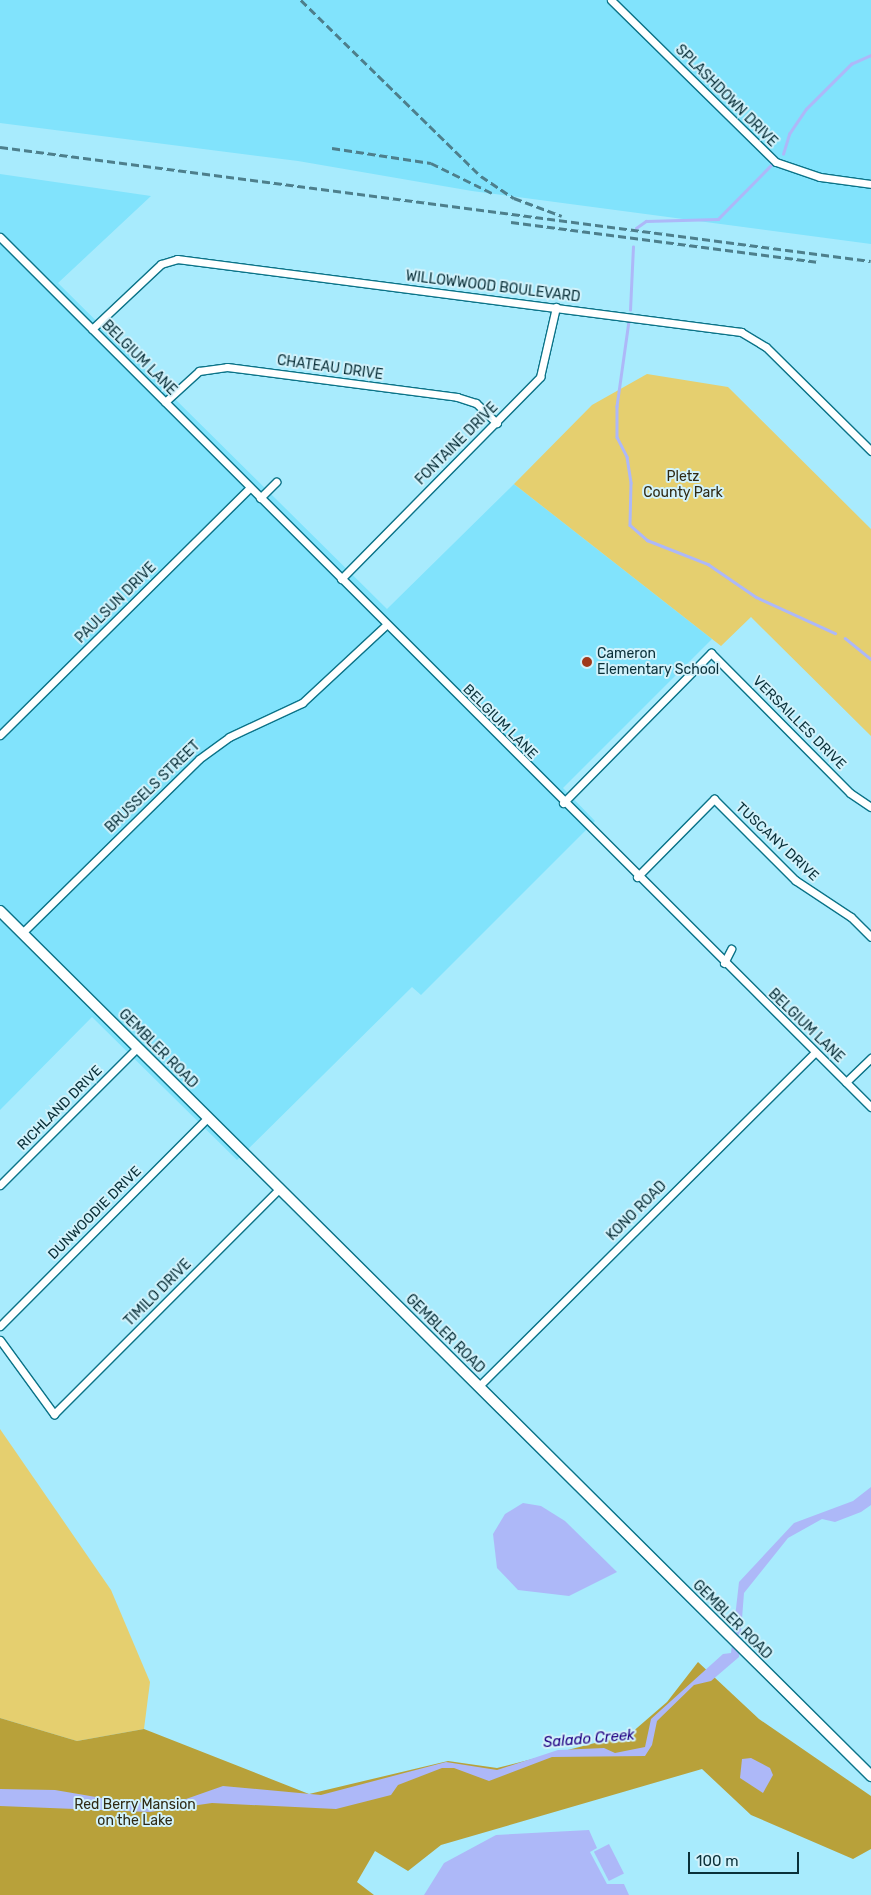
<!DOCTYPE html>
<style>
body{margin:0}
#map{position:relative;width:871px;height:1895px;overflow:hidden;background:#a8ebfd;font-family:Rubik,sans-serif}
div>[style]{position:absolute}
.built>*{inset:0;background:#81e3fc}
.green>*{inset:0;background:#e5cf6f}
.forest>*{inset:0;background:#b8a13a}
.water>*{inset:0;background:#adb8f8;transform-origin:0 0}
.stream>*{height:2.5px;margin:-1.25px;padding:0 1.25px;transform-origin:1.25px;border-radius:1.25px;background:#adb8f8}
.roads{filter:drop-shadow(1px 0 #0b7388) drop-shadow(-1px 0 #0b7388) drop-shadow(0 1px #0b7388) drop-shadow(0 -1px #0b7388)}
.street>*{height:7px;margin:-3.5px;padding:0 3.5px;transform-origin:3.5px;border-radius:3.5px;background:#fff}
.secondary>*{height:10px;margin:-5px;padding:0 5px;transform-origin:5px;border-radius:5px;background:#fff}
.rail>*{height:2.5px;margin-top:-1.25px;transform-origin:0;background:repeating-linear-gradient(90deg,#4d7f8c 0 8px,transparent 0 12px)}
.dots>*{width:14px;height:14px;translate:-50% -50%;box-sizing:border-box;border:2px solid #d2f2fb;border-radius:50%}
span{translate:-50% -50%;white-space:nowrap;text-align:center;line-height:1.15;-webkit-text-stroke:4px #d2f2fb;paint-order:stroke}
.street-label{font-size:14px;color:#0a3039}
.park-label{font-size:14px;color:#2f2a14}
.poi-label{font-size:14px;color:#0a3039}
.left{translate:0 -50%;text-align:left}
.water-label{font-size:15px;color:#210083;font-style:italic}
.scale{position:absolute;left:688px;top:1852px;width:111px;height:22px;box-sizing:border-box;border:2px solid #0a3039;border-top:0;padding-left:6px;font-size:15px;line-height:18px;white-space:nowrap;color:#0a3039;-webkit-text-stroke:4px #d2f2fb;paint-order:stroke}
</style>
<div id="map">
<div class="built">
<div style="clip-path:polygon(0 0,871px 0,871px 244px,472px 191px,298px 161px,0 123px)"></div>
<div style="clip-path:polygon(0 174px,151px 196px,58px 283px,387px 609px,514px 484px,712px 639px,563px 788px,595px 821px,421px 995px,412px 987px,237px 1160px,92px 1017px,0 1110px)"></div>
</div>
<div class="green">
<div style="clip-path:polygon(647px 374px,728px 387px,871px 529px,871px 736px,751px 617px,721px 646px,514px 484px,592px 405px)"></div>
<div style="clip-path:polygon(0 1429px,111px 1590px,150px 1682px,144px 1729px,77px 1741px,0 1718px)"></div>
</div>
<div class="forest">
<div style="clip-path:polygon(698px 1662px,759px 1719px,871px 1796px,871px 1849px,853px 1859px,751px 1815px,702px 1769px,441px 1845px,408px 1871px,375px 1851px,357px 1882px,374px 1895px,0 1895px,0 1718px,77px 1741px,144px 1729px,309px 1794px,448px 1761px,497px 1768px,630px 1734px,667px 1702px)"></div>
</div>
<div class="water">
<div style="clip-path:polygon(871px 1487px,871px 1505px,861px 1512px,835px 1522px,822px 1519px,788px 1538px,744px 1593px,739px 1657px,711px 1681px,694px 1685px,657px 1721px,652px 1745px,645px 1756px,552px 1757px,489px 1781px,454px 1768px,442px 1768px,398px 1785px,391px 1795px,336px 1809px,212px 1803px,150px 1812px,0 1806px,0 1789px,55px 1790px,131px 1803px,186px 1799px,223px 1786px,321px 1795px,446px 1762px,497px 1770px,558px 1750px,604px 1748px,615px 1753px,645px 1747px,651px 1719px,723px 1654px,731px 1653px,739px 1582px,794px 1523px,853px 1501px)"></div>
<div style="clip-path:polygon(523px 1503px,541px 1506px,565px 1521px,617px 1572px,569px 1596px,518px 1590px,497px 1568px,493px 1534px,505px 1514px)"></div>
<div style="clip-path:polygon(751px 1758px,770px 1768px,773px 1775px,763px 1793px,740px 1778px,742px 1759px)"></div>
<div style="clip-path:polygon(589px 1830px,597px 1848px,590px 1852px,607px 1884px,624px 1884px,629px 1895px,424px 1895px,444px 1863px,496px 1835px)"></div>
<div style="left:609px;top:1844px;width:33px;height:17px;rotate:63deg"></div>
</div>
<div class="stream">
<div style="left:783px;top:154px;width:21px;rotate:-73deg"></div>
<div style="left:789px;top:134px;width:30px;rotate:-56deg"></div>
<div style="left:806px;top:109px;width:64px;rotate:-45deg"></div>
<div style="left:851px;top:64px;width:22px;rotate:-24deg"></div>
<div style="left:636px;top:228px;width:12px;rotate:-35deg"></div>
<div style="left:646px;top:221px;width:72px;rotate:-1.6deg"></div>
<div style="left:718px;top:219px;width:76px;rotate:-45.5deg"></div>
<div style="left:630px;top:310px;width:63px;rotate:-87.3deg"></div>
<div style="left:629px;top:321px;width:86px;rotate:98deg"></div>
<div style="left:617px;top:406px;width:31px;rotate:90deg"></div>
<div style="left:617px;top:437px;width:22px;rotate:63deg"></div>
<div style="left:627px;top:457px;width:26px;rotate:81deg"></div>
<div style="left:631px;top:483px;width:42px;rotate:91.4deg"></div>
<div style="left:630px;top:525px;width:23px;rotate:41deg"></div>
<div style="left:647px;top:540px;width:66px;rotate:21.5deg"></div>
<div style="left:708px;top:564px;width:58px;rotate:34.5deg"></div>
<div style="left:756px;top:597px;width:87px;rotate:24.5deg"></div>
<div style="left:845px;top:638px;width:33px;rotate:39deg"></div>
</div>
<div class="roads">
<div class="street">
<div style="left:611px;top:0;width:231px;rotate:44.5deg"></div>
<div style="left:776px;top:162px;width:46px;rotate:18.8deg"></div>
<div style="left:820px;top:177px;width:51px;rotate:7.8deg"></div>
<div style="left:0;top:237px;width:1231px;rotate:44.97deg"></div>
<div style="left:92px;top:329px;width:95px;rotate:-43.3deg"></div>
<div style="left:161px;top:264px;width:17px;rotate:-17deg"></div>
<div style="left:177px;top:259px;width:569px;rotate:7.37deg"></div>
<div style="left:741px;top:332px;width:29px;rotate:31deg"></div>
<div style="left:766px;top:347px;width:148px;rotate:44.7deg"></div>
<div style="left:165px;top:402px;width:46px;rotate:-42.4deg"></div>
<div style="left:199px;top:371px;width:28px;rotate:-8deg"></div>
<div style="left:227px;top:367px;width:232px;rotate:7.4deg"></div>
<div style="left:457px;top:397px;width:20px;rotate:18deg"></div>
<div style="left:476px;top:403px;width:29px;rotate:44deg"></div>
<div style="left:260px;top:498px;width:23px;rotate:-45deg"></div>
<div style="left:341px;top:579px;width:284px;rotate:-45.4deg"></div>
<div style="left:540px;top:377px;width:72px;rotate:-77.1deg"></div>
<div style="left:0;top:735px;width:351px;rotate:-44.7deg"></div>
<div style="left:563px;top:803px;width:211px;rotate:-45.4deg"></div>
<div style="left:711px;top:653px;width:197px;rotate:45.2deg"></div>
<div style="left:850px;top:793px;width:25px;rotate:34deg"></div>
<div style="left:637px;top:877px;width:110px;rotate:-45.4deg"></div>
<div style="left:714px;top:799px;width:115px;rotate:45deg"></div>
<div style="left:795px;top:880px;width:67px;rotate:33.5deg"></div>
<div style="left:851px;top:917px;width:28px;rotate:45deg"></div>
<div style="left:22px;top:933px;width:248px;rotate:-44.5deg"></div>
<div style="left:199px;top:759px;width:37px;rotate:-36deg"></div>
<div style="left:229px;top:737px;width:81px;rotate:-25deg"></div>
<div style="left:302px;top:703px;width:115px;rotate:-42.9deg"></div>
<div style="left:724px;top:963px;width:16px;rotate:-63deg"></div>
<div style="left:846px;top:1082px;width:35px;rotate:-44deg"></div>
<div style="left:0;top:1185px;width:194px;rotate:-45deg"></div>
<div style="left:0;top:1326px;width:293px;rotate:-45.1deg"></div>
<div style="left:0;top:1340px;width:92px;rotate:53.9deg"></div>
<div style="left:54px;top:1414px;width:318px;rotate:-45deg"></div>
<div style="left:478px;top:1387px;width:474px;rotate:-44.8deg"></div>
</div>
<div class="secondary">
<div style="left:0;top:911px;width:1228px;rotate:44.8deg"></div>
</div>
</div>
<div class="rail">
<div style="left:301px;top:0;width:252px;rotate:44.4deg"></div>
<div style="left:481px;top:176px;width:40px;rotate:34deg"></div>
<div style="left:514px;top:198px;width:51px;rotate:20.6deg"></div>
<div style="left:0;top:147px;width:878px;rotate:7.46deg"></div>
<div style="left:332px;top:148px;width:100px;rotate:8.6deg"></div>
<div style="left:431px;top:163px;width:68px;rotate:26.2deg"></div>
<div style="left:511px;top:222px;width:310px;rotate:7.4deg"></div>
</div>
<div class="dots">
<div style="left:587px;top:662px;background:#a0381a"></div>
</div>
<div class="street-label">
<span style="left:726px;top:96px;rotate:45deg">SPLASHDOWN DRIVE</span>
<span style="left:493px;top:287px;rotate:7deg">WILLOWWOOD BOULEVARD</span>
<span style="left:139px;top:358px;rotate:45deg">BELGIUM LANE</span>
<span style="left:330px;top:368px;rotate:8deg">CHATEAU DRIVE</span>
<span style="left:457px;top:444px;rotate:-45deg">FONTAINE DRIVE</span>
<span style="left:116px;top:603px;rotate:-45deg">PAULSUN DRIVE</span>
<span style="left:500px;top:722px;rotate:45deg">BELGIUM LANE</span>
<span style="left:799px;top:723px;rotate:45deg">VERSAILLES DRIVE</span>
<span style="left:153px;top:787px;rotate:-44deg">BRUSSELS STREET</span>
<span style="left:777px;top:842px;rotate:43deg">TUSCANY DRIVE</span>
<span style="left:806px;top:1026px;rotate:44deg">BELGIUM LANE</span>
<span style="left:158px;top:1049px;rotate:45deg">GEMBLER ROAD</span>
<span style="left:60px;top:1108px;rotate:-45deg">RICHLAND DRIVE</span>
<span style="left:637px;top:1211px;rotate:-45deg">KONO ROAD</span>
<span style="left:95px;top:1213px;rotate:-45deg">DUNWOODIE DRIVE</span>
<span style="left:158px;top:1293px;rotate:-45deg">TIMILO DRIVE</span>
<span style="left:445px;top:1334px;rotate:45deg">GEMBLER ROAD</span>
<span style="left:732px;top:1620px;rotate:45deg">GEMBLER ROAD</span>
</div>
<div class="park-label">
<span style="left:683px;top:485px">Pletz<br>County Park</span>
<span style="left:135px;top:1813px">Red Berry Mansion<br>on the Lake</span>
</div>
<div class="poi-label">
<span class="left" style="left:597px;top:662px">Cameron<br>Elementary School</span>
</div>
<div class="water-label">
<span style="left:589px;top:1739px;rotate:-5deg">Salado Creek</span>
</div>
<div class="scale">100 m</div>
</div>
